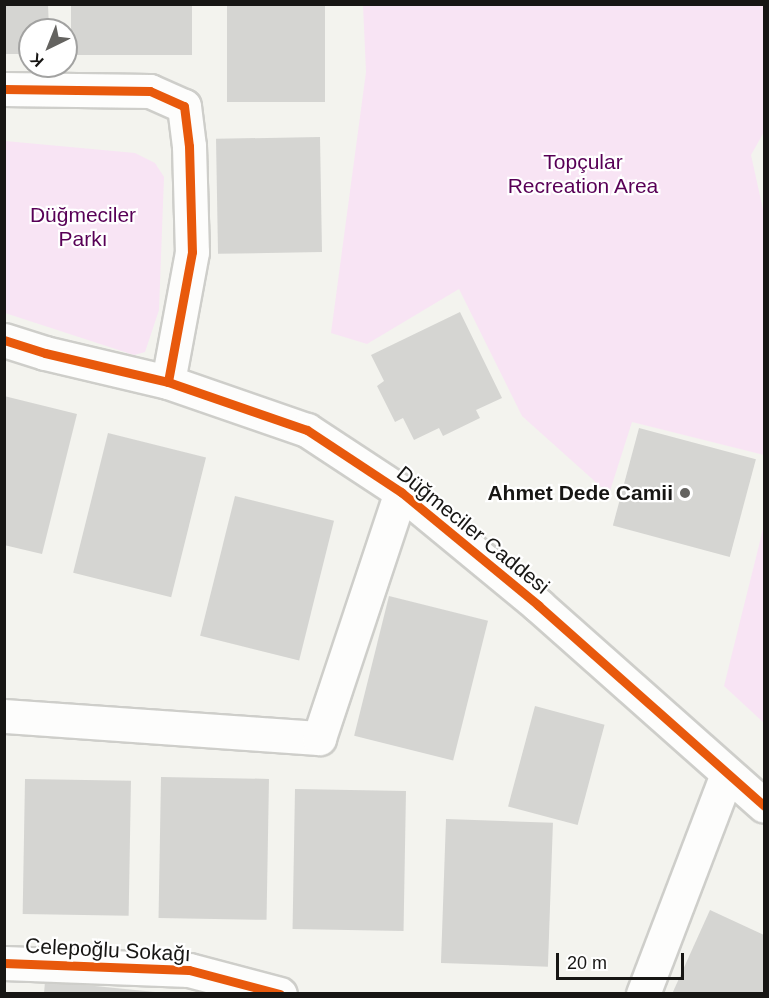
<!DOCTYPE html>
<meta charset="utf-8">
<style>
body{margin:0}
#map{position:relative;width:769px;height:998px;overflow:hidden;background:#f3f3ee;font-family:Helvetica,sans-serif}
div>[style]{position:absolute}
.green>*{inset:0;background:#f8e4f4}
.building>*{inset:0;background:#d5d5d2;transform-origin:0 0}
.roads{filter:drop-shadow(2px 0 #cececa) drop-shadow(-2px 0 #cececa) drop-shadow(0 2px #cececa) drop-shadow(0 -2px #cececa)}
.minor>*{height:33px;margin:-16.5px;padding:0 16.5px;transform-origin:16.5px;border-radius:16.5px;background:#fdfdfc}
.cycleway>*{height:9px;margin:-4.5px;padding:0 4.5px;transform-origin:4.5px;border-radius:4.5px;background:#e8590c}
.dots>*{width:16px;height:16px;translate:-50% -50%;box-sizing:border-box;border:3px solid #fff;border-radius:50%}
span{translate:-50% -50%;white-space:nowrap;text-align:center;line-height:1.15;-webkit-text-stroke:4.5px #fff;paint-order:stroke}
.park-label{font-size:21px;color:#580056}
.poi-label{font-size:21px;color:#171614;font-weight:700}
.right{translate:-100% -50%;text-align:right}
.street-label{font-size:21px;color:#171614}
.frame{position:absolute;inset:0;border:6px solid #171614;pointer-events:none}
.north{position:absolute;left:18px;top:18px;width:60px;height:60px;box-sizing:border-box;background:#fff;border:2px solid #a2a2a1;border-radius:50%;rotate:223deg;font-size:16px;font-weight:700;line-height:24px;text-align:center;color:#171614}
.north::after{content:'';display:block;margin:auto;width:21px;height:27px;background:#646360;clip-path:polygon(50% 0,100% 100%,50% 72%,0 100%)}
.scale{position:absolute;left:556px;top:953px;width:128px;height:27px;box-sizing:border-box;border:3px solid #171614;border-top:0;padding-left:8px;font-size:18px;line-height:21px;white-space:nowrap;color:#171614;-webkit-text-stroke:4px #fff;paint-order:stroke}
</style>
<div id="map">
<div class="green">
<div style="clip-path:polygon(363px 5px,764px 5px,764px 132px,751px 155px,764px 214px,764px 455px,632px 422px,609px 494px,522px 416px,459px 289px,367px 344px,331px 333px,366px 72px)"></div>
<div style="clip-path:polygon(5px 141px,135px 153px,155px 163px,164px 177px,159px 310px,145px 352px,134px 355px,5px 313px)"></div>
<div style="clip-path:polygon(764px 525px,764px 723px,724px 686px)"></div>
</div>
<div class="building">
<div style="clip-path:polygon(4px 4px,48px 4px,49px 30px,30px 30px,30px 54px,4px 54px)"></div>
<div style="left:71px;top:4px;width:121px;height:51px"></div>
<div style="left:227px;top:4px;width:98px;height:98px"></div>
<div style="left:320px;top:137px;width:115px;height:104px;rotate:89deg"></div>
<div style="clip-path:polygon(460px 312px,502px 398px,476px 410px,480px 418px,443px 436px,439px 428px,414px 440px,403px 418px,395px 422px,377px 386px,384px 381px,371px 355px)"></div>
<div style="clip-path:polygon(4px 396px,77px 414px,42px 554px,4px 545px)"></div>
<div style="left:639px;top:428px;width:121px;height:101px;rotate:15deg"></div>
<div style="left:108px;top:433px;width:101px;height:144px;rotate:14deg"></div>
<div style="left:235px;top:496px;width:102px;height:144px;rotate:14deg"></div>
<div style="left:389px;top:596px;width:102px;height:144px;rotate:14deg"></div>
<div style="left:535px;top:706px;width:72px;height:104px;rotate:15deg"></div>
<div style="left:161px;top:777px;width:108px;height:141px;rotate:1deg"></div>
<div style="left:25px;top:779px;width:106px;height:135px;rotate:1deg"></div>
<div style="left:295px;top:789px;width:111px;height:140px;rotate:1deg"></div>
<div style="left:446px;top:819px;width:107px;height:144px;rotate:2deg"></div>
<div style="clip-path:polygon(710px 910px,764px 935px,764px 994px,672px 994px)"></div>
<div style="clip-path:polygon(45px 981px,155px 992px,155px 994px,44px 994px)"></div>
</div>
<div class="roads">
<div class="minor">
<div style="left:4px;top:89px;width:146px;rotate:0.8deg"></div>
<div style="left:150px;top:91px;width:37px;rotate:24deg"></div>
<div style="left:184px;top:106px;width:40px;rotate:82.9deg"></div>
<div style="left:189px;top:146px;width:106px;rotate:88.4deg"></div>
<div style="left:192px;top:252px;width:132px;rotate:100.5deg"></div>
<div style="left:4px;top:340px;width:43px;rotate:17.6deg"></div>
<div style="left:45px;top:353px;width:126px;rotate:13.3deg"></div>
<div style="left:168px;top:382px;width:147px;rotate:19.1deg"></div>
<div style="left:307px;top:430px;width:113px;rotate:33.4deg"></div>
<div style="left:401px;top:492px;width:178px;rotate:39.5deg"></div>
<div style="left:538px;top:605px;width:302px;rotate:41.6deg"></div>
<div style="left:4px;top:716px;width:316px;rotate:4deg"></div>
<div style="left:319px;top:738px;width:259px;rotate:-71.6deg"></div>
<div style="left:4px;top:963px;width:185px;rotate:2.2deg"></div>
<div style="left:189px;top:970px;width:94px;rotate:14.8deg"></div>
<div style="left:643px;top:994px;width:235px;rotate:-69.1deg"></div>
</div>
</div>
<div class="cycleway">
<div style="left:4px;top:89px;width:146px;rotate:0.8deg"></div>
<div style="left:150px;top:91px;width:37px;rotate:24deg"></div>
<div style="left:184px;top:106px;width:40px;rotate:82.9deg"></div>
<div style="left:189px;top:146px;width:106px;rotate:88.4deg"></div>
<div style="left:192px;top:252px;width:132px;rotate:100.5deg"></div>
<div style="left:4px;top:340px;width:43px;rotate:17.6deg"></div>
<div style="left:45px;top:353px;width:126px;rotate:13.3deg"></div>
<div style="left:168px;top:382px;width:147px;rotate:19.1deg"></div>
<div style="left:307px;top:430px;width:113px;rotate:33.4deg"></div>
<div style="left:401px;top:492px;width:178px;rotate:39.5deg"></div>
<div style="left:538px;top:605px;width:302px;rotate:41.6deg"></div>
<div style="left:4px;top:963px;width:185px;rotate:2.2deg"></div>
<div style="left:189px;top:970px;width:94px;rotate:14.8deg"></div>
</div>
<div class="dots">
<div style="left:685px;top:493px;background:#646360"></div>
</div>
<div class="park-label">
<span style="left:583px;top:174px">Topçular<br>Recreation Area</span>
<span style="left:83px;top:227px">Düğmeciler<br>Parkı</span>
</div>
<div class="poi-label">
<span class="right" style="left:673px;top:493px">Ahmet Dede Camii</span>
</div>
<div class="street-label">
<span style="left:473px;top:530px;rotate:39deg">Düğmeciler Caddesi</span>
<span style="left:108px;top:950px;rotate:3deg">Celepoğlu Sokağı</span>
</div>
<div class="frame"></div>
<div class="north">K</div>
<div class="scale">20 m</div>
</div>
